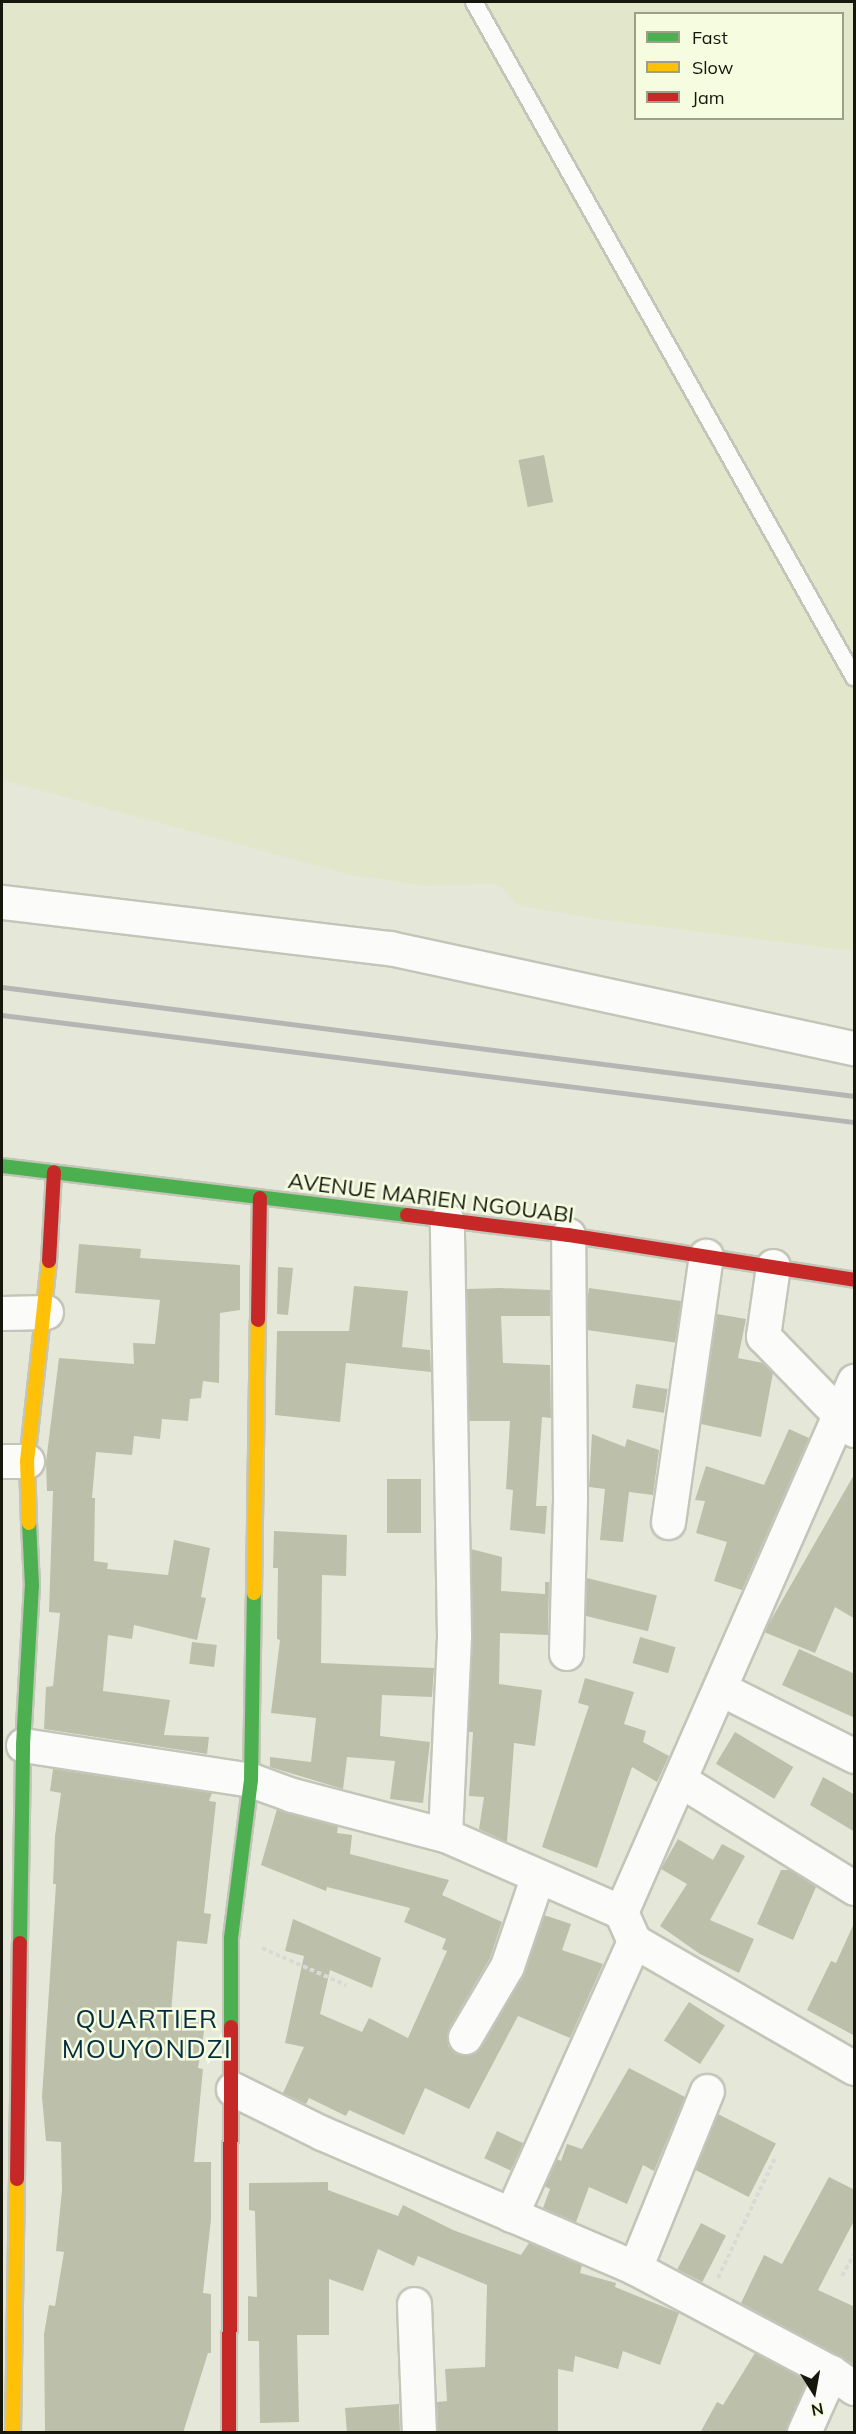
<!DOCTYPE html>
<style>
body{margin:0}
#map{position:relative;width:856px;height:2434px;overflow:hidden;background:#e5e8d8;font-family:Mulish,sans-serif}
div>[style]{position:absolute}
.built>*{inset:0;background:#e2e6cb}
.building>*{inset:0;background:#bcbfa9;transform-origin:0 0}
.path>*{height:4px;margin-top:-2px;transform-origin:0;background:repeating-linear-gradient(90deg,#d9dad5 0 4.5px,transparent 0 7.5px)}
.roads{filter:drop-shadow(2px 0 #c3c5b9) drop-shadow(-2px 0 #c3c5b9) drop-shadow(0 2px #c3c5b9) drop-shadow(0 -2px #c3c5b9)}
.lane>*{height:16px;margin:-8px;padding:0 8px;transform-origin:8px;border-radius:8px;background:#fbfcf9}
.street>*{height:33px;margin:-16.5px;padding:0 16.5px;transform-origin:16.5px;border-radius:16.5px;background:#fbfcf9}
.fast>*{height:14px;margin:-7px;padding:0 7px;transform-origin:7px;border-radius:7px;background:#4caf50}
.slow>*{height:14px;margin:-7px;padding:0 7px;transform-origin:7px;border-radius:7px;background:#ffc107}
.jam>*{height:14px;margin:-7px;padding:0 7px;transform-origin:7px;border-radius:7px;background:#c62828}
.rail>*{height:4.5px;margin:-2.25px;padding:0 2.25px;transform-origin:2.25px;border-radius:2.25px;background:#b5b6b3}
span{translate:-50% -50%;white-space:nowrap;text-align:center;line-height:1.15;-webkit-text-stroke:5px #f6fcdf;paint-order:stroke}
.street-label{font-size:22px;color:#15170d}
.quarter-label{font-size:26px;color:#022d43;letter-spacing:1.5px}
.frame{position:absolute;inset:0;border:3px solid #15170d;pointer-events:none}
.legend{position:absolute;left:634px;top:12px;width:210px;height:108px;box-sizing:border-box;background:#f6fcdf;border:2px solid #9ca08b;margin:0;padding:8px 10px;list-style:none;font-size:18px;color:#15170d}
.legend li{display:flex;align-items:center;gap:12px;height:30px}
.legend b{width:30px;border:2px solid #9ca08b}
.north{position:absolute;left:784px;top:2362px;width:60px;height:60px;-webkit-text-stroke:4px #f6fcdf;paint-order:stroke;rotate:169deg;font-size:16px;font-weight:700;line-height:24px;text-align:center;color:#15170d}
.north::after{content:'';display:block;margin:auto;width:21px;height:27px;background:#15170d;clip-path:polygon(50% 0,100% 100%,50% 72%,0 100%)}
</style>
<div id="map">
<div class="built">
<div style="clip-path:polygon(evenodd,2px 2px,854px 2px,854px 951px,598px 919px,517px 905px,501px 887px,491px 884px,425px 886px,352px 875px,2px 780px,2px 2px,636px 14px,842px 14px,842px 118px,636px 118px,636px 14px)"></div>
</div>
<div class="building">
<div style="left:544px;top:455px;width:48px;height:26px;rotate:79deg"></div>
<div style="clip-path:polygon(79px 1244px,141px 1249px,140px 1258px,240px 1265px,240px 1310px,220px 1313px,219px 1383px,203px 1381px,201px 1398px,190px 1399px,188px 1421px,162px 1419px,160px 1439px,134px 1436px,132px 1455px,96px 1452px,92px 1498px,95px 1498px,94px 1561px,108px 1563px,107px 1569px,168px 1575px,174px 1540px,210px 1548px,201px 1597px,206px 1598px,197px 1640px,134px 1625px,132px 1639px,108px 1635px,103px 1691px,170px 1700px,164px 1735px,209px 1737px,207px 1754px,44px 1729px,46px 1687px,53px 1686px,60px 1613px,49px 1612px,53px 1491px,47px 1491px,46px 1462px,59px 1358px,134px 1364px,133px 1343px,155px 1344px,160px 1300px,75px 1293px)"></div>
<div style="clip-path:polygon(278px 1267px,293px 1268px,288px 1315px,277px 1314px)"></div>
<div style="clip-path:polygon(354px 1286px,408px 1291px,402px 1347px,430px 1350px,431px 1372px,346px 1363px,340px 1422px,275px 1415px,277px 1331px,349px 1331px)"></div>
<div style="clip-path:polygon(500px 1288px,550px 1290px,550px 1316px,501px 1316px,503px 1363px,550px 1365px,551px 1418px,542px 1417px,536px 1506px,547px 1506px,545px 1534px,510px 1530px,513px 1490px,506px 1489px,510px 1421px,469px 1421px,467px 1289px)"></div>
<div style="left:589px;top:1288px;width:93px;height:42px;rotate:8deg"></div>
<div style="clip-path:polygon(717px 1314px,746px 1319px,738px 1358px,763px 1363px,773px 1373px,761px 1437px,701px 1424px)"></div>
<div style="left:636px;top:1384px;width:32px;height:24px;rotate:9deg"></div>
<div style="clip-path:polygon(789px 1429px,809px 1438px,742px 1590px,714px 1581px,727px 1542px,696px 1533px,705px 1501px,695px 1500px,706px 1466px,764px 1485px)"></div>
<div style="clip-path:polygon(592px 1434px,625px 1447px,627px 1439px,659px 1450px,653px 1495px,629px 1492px,623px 1542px,600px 1540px,605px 1489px,589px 1487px)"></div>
<div style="clip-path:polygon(855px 1473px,855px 1619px,835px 1607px,815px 1653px,764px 1632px)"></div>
<div style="left:387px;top:1479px;width:34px;height:54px"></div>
<div style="clip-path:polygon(274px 1531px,347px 1535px,346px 1576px,322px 1575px,321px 1663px,434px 1668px,432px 1697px,382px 1695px,380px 1736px,430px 1742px,423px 1803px,390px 1799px,395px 1761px,347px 1757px,343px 1789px,270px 1767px,270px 1757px,311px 1762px,316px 1718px,271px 1713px,280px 1640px,277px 1639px,278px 1568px,273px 1568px)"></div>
<div style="clip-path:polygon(471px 1549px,502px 1557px,501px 1591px,545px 1594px,545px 1582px,549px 1582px,548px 1635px,500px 1633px,499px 1684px,542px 1690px,535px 1746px,514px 1743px,507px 1842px,479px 1829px,484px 1797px,469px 1796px,473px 1732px,468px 1732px)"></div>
<div style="left:587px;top:1578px;width:72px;height:37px;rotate:14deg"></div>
<div style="left:640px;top:1637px;width:37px;height:27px;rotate:16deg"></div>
<div style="left:192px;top:1642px;width:25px;height:22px;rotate:7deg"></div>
<div style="clip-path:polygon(799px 1649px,855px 1674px,855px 1718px,782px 1685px)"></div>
<div style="clip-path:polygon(585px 1678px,634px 1692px,624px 1724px,646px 1731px,643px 1742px,669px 1756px,657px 1782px,632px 1767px,597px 1868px,542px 1847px,589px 1706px,578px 1703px)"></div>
<div style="left:735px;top:1732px;width:68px;height:37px;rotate:31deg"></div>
<div style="clip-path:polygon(53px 1769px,212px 1793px,209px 1801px,216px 1802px,204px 1913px,211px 1914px,207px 1944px,177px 1941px,171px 2013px,206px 2019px,198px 2068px,203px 2069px,194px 2162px,211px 2162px,211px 2219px,203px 2293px,211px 2294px,211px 2353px,208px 2353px,183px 2433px,45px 2433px,44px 2334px,49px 2305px,55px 2306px,64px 2252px,56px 2251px,62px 2190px,61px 2142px,46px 2141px,42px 2097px,56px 1884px,53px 1884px,55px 1836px,61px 1793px,50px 1791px)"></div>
<div style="clip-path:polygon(823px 1777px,855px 1795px,855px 1832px,810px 1805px)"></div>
<div style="clip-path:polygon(277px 1809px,338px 1826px,337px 1833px,352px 1835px,350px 1854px,449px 1880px,442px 1895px,502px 1922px,490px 1958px,449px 2028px,448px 2046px,456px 2053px,474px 2054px,481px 2047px,523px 1975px,544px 1915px,571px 1924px,562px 1950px,603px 1964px,570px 2038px,518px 2016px,469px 2109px,425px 2088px,404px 2135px,349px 2110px,346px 2116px,309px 2098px,306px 2104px,283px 2093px,304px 2047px,285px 2043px,304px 1956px,285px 1951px,293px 1919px,381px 1958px,372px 1988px,330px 1970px,320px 2014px,362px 2032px,369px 2018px,408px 2038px,447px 1951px,442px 1949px,446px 1939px,404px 1922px,410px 1908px,327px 1887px,326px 1891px,261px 1865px)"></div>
<div style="clip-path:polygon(678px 1839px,713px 1860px,722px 1844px,745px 1856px,710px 1920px,754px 1939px,739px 1973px,700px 1954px,660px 1926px,687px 1884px,661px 1869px)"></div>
<div style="clip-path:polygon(781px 1870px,790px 1870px,816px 1887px,793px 1940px,757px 1924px)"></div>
<div style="clip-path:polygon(855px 1921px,855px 2036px,807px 2010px,831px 1961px,836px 1963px)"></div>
<div style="left:689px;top:2002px;width:43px;height:46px;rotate:33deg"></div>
<div style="clip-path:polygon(629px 2068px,685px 2097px,654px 2171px,643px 2165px,627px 2204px,589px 2187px,576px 2222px,543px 2208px,550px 2189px,544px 2186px,557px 2159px,561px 2161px,567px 2144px,582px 2149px)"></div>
<div style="left:718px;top:2114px;width:65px;height:60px;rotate:27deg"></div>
<div style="left:497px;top:2131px;width:29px;height:30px;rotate:25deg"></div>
<div style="clip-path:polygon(829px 2177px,855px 2190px,855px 2219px,818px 2290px,855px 2307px,855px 2365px,741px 2303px,764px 2255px,782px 2264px)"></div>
<div style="clip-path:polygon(328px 2182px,328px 2190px,398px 2216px,403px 2205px,453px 2230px,521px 2255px,529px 2243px,582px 2265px,580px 2273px,616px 2283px,615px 2287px,679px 2313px,660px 2365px,623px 2351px,618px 2369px,575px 2356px,573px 2372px,558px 2369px,558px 2433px,438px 2433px,437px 2402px,447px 2401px,445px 2369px,485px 2367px,487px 2285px,418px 2256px,414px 2266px,378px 2249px,363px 2291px,329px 2279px,329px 2335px,297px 2335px,299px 2422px,260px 2423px,259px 2341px,248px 2341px,248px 2296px,257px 2297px,255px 2211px,249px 2210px,249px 2183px)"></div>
<div style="left:701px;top:2223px;width:28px;height:52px;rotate:27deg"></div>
<div style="clip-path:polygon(755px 2353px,807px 2380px,785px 2433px,700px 2433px,717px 2402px,723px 2405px)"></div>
<div style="clip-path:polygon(399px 2404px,400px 2433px,347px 2433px,345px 2408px)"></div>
</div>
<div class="path">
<div style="left:262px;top:1948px;width:92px;rotate:23.8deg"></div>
<div style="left:842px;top:2276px;width:25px;rotate:-61deg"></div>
<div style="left:718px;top:2278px;width:135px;rotate:-64.6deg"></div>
</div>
<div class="roads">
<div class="lane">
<div style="left:474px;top:2px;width:775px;rotate:60.62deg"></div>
</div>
<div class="street">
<div style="left:2px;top:902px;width:391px;rotate:6.8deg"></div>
<div style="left:390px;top:948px;width:475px;rotate:12.2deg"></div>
<div style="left:773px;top:1266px;width:71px;rotate:98.1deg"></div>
<div style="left:763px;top:1336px;width:131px;rotate:45.9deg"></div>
<div style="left:2px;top:1313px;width:44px;rotate:-1.3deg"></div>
<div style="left:2px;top:1461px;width:25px"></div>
<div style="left:668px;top:1522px;width:269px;rotate:-81.9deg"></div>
<div style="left:566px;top:1653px;width:156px;rotate:-88.5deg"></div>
<div style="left:570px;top:1497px;width:262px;rotate:-90.4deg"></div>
<div style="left:721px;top:1689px;width:149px;rotate:26.7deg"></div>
<div style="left:23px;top:1745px;width:231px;rotate:8.7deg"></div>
<div style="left:251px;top:1780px;width:44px;rotate:20.1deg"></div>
<div style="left:292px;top:1795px;width:158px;rotate:14.7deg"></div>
<div style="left:445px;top:1835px;width:192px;rotate:23.6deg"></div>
<div style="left:621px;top:1912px;width:32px;rotate:66deg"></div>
<div style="left:634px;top:1941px;width:254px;rotate:30deg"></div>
<div style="left:680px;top:1780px;width:205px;rotate:31.8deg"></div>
<div style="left:445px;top:1835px;width:200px;rotate:-87.4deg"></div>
<div style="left:454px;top:1635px;width:415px;rotate:-91deg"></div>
<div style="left:621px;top:1912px;width:580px;rotate:-66.31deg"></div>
<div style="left:465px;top:2037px;width:82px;rotate:-59.4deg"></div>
<div style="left:507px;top:1966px;width:93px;rotate:-71.2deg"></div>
<div style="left:233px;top:2089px;width:99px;rotate:26.3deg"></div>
<div style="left:322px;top:2133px;width:341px;rotate:23.3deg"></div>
<div style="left:635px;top:2268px;width:222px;rotate:28deg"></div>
<div style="left:831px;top:2372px;width:28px;rotate:35deg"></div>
<div style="left:511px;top:2215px;width:300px;rotate:-65.8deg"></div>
<div style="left:635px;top:2268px;width:191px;rotate:-67.9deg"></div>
<div style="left:414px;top:2304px;width:128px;rotate:87.8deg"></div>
<div style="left:804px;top:2432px;width:66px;rotate:-65.8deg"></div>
</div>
<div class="fast">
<div style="left:2px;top:1166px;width:408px;rotate:6.9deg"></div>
<div style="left:20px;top:1943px;width:198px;rotate:-89.1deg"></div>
<div style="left:23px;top:1745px;width:159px;rotate:-86.8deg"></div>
<div style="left:32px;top:1586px;width:63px;rotate:-92.7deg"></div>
<div style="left:231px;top:2027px;width:89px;rotate:-90deg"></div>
<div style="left:231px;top:1938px;width:159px;rotate:-82.8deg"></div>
<div style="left:251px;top:1780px;width:187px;rotate:-89.1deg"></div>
</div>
<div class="slow">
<div style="left:29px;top:1523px;width:62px;rotate:-91.8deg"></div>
<div style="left:27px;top:1461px;width:201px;rotate:-83.7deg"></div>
<div style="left:254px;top:1593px;width:273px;rotate:-89.2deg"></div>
<div style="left:13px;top:2432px;width:253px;rotate:-89.1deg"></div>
</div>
<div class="jam">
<div style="left:407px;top:1215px;width:162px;rotate:7.1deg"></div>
<div style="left:568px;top:1235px;width:290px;rotate:8.9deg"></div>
<div style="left:49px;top:1261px;width:89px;rotate:-86.8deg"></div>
<div style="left:258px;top:1320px;width:122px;rotate:-89.1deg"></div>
<div style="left:17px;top:2179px;width:236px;rotate:-89.3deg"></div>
<div style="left:229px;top:2432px;width:405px;rotate:-89.7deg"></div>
</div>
</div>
<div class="rail">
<div style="left:2px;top:987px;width:859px;rotate:7.29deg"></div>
<div style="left:2px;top:1015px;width:859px;rotate:7.16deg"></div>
</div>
<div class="street-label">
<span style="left:431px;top:1198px;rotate:7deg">AVENUE MARIEN NGOUABI</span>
</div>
<div class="quarter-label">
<span style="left:147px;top:2034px">QUARTIER<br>MOUYONDZI</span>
</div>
<div class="frame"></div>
<ul class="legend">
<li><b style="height:8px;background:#4caf50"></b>Fast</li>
<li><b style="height:8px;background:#ffc107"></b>Slow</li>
<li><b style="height:8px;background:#c62828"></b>Jam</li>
</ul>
<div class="north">N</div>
</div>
